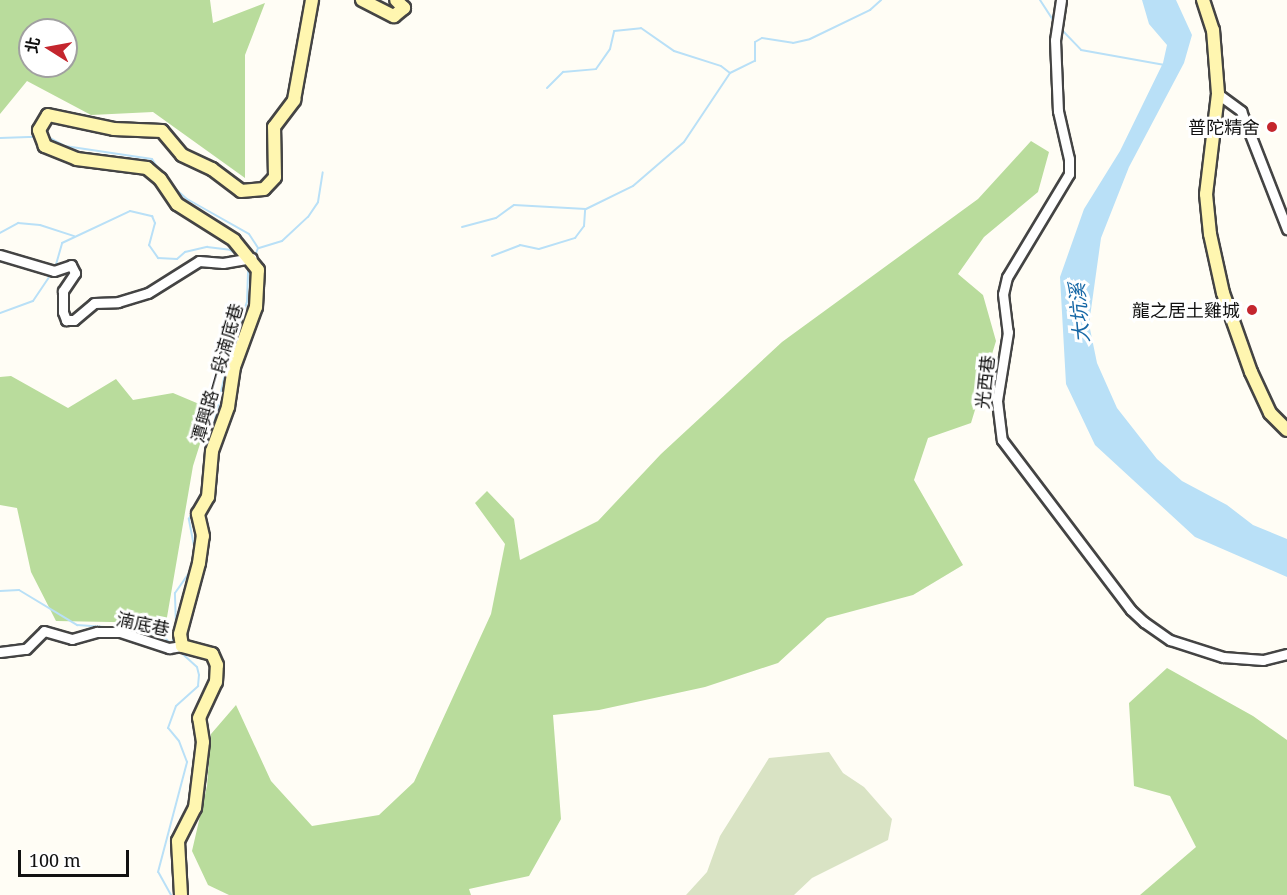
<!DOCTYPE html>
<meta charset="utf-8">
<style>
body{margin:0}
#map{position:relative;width:1287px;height:895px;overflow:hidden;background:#fffdf5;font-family:"Noto Serif","Noto Sans TC",serif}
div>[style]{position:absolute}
.forest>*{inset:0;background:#b9dc9c}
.cemetery>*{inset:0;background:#d9e3c4}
.water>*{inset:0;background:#b9e0f7}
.stream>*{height:2px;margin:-1px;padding:0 1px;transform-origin:1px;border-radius:1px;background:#b9e0f7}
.roads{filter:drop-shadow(2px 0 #444) drop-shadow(-2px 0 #444) drop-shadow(0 2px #444) drop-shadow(0 -2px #444)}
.street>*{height:9px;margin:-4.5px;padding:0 4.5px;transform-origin:4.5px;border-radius:4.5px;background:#fff}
.secondary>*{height:12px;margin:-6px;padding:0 6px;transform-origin:6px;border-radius:6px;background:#fff6b0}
.dots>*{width:16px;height:16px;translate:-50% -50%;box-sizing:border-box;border:3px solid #fff;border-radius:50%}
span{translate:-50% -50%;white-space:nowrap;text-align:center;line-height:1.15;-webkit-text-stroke:6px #fff;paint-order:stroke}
.poi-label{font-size:18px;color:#111}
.right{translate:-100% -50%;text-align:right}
.street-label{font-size:18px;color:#111}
.water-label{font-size:20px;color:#1768a6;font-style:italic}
.north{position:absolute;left:18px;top:18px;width:60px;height:60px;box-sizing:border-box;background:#fff;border:2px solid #a0a0a0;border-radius:50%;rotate:281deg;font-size:16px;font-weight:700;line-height:24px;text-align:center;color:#111}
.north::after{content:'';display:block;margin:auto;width:21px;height:27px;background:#c4262e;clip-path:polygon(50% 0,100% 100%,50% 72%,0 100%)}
.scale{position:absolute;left:18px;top:850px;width:111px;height:27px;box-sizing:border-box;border:3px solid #111;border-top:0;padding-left:8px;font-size:18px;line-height:21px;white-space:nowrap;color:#111;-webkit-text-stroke:4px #fff;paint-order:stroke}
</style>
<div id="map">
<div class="forest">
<div style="clip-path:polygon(evenodd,0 0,210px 0,213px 23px,265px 3px,245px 55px,245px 178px,153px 112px,91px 115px,27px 81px,0 114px,0 0,30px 30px,66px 30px,66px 66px,30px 66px,30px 30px)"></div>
<div style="clip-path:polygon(1031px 141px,1049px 152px,1038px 192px,984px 237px,958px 274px,983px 295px,996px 341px,971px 423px,928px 438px,914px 480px,963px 565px,913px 595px,827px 618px,778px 663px,705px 687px,599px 710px,553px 715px,561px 819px,529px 876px,469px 889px,471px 895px,229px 895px,208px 885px,192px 851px,207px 786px,211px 734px,236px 705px,271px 781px,312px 826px,379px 815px,414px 782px,491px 614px,505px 544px,475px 503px,487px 491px,514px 519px,520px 560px,598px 521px,661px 454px,782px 342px,978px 199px)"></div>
<div style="clip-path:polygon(11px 376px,68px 408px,116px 379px,133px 400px,173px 393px,211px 409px,193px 466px,166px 623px,56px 621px,31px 572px,17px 508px,0 505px,0 377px)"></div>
<div style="clip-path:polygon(1167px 668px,1253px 716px,1287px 740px,1287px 895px,1140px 895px,1196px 847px,1170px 796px,1134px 786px,1129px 703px)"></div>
</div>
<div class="cemetery">
<div style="clip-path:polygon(829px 752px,843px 773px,864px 787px,892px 819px,888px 840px,812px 878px,794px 895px,686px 895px,707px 872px,720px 836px,769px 758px)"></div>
</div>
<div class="water">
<div style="clip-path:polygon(1142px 0,1176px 0,1192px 35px,1184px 63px,1129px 167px,1101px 238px,1089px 324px,1097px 363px,1117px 408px,1157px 459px,1182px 481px,1227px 505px,1253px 525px,1287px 539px,1287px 577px,1195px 537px,1095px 445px,1066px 384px,1060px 277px,1084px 209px,1120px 151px,1163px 63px,1167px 45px,1149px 24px)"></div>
</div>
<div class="stream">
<div style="left:1040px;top:0;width:27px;rotate:57deg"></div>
<div style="left:1061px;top:29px;width:29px;rotate:46deg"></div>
<div style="left:1081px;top:50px;width:85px;rotate:10.1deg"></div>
<div style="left:547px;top:88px;width:23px;rotate:-45deg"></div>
<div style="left:563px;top:72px;width:33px;rotate:-5deg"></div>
<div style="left:596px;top:69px;width:24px;rotate:-55deg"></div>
<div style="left:610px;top:49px;width:18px;rotate:-77deg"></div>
<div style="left:614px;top:31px;width:27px;rotate:-6deg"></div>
<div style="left:641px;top:28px;width:40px;rotate:34.9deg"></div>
<div style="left:674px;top:51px;width:49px;rotate:17.7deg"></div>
<div style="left:721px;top:66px;width:11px;rotate:38deg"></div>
<div style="left:48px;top:137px;width:19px;rotate:28deg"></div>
<div style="left:65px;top:146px;width:88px;rotate:8.5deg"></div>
<div style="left:152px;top:159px;width:15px;rotate:58deg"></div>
<div style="left:0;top:138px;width:36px;rotate:-2deg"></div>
<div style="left:169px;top:183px;width:24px;rotate:42deg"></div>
<div style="left:187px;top:199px;width:71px;rotate:29.4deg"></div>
<div style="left:249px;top:234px;width:17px;rotate:57deg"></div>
<div style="left:258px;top:248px;width:9px;rotate:111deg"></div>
<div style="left:462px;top:227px;width:35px;rotate:-15deg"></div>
<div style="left:496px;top:218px;width:22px;rotate:-36deg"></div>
<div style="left:514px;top:205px;width:72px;rotate:3.2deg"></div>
<div style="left:586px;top:209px;width:52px;rotate:-26.1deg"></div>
<div style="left:633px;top:186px;width:67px;rotate:-40.8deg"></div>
<div style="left:684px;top:142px;width:83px;rotate:-56.3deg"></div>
<div style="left:730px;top:73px;width:28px;rotate:-26deg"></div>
<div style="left:755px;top:61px;width:19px;rotate:-90deg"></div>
<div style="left:755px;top:42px;width:8px;rotate:-30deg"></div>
<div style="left:762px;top:38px;width:31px;rotate:9deg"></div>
<div style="left:793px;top:43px;width:17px;rotate:-13deg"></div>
<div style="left:810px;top:39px;width:67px;rotate:-25.8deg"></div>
<div style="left:870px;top:10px;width:15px;rotate:-42deg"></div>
<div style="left:0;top:233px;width:21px;rotate:-29deg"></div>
<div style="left:18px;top:223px;width:22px;rotate:5deg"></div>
<div style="left:40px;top:225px;width:36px;rotate:18deg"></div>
<div style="left:259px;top:248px;width:24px;rotate:-17deg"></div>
<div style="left:282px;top:241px;width:35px;rotate:-43deg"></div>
<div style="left:308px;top:217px;width:18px;rotate:-56deg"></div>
<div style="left:318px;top:202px;width:30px;rotate:-81deg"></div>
<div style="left:492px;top:256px;width:30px;rotate:-21deg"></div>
<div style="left:520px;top:245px;width:19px;rotate:12deg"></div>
<div style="left:539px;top:249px;width:38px;rotate:-17deg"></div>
<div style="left:575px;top:238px;width:15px;rotate:-53deg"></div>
<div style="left:584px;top:226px;width:16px;rotate:-86deg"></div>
<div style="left:55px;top:268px;width:26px;rotate:-74deg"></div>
<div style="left:62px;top:243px;width:75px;rotate:-25.2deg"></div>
<div style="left:130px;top:211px;width:23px;rotate:13deg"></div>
<div style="left:152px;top:216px;width:8px;rotate:67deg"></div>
<div style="left:155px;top:223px;width:23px;rotate:105deg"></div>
<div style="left:149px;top:245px;width:16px;rotate:55deg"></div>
<div style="left:158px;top:258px;width:19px;rotate:3deg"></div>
<div style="left:177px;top:259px;width:11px;rotate:-41deg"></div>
<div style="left:185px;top:252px;width:23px;rotate:-13deg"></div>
<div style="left:207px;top:247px;width:23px;rotate:7deg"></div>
<div style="left:230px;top:250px;width:11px;rotate:34deg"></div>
<div style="left:0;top:313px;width:35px;rotate:-20deg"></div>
<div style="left:33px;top:301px;width:34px;rotate:-56deg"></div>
<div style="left:212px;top:433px;width:79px;rotate:-77.6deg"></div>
<div style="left:229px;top:356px;width:57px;rotate:-71.6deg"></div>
<div style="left:247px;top:302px;width:35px;rotate:-88deg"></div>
<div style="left:195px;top:551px;width:33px;rotate:-101deg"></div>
<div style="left:189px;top:519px;width:30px;rotate:-63deg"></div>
<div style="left:0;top:591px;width:19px;rotate:-3deg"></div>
<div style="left:19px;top:590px;width:68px;rotate:31.1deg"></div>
<div style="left:77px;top:625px;width:39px;rotate:4deg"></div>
<div style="left:176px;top:625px;width:32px;rotate:-92deg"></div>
<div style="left:175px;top:593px;width:28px;rotate:-55deg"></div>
<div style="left:121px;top:628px;width:42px;rotate:9.7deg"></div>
<div style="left:162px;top:635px;width:13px;rotate:45deg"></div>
<div style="left:172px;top:644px;width:10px;rotate:-79deg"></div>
<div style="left:171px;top:895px;width:26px;rotate:-119deg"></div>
<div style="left:158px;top:872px;width:114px;rotate:-75.2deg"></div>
<div style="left:187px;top:762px;width:22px;rotate:-111deg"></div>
<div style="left:179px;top:741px;width:17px;rotate:-130deg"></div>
<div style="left:168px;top:728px;width:23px;rotate:-70deg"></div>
<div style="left:176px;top:706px;width:30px;rotate:-42deg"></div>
<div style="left:198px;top:686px;width:11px;rotate:-85deg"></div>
<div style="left:199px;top:675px;width:8px;rotate:-104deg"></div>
<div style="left:197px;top:667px;width:25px;rotate:-138deg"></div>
</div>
<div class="roads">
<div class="street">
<div style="left:1061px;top:0;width:40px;rotate:98.5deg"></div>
<div style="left:1055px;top:40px;width:71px;rotate:87.6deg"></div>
<div style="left:1058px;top:111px;width:49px;rotate:77.1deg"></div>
<div style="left:1069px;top:159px;width:15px;rotate:90deg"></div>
<div style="left:1069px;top:174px;width:120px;rotate:121deg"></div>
<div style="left:1007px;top:277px;width:17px;rotate:103deg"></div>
<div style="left:1003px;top:294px;width:38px;rotate:83deg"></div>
<div style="left:1008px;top:332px;width:70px;rotate:99.1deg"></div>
<div style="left:997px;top:401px;width:39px;rotate:83deg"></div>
<div style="left:1002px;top:440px;width:213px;rotate:52.8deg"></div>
<div style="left:1131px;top:610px;width:18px;rotate:43deg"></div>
<div style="left:1144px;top:622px;width:32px;rotate:35deg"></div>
<div style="left:1170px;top:640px;width:56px;rotate:17.8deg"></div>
<div style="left:1223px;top:657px;width:40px;rotate:4.3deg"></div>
<div style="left:1263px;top:660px;width:25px;rotate:-14deg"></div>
<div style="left:1218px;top:94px;width:29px;rotate:36deg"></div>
<div style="left:1241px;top:111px;width:127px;rotate:68.7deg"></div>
<div style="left:0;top:255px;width:56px;rotate:16.5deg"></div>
<div style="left:54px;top:271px;width:18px;rotate:-19deg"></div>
<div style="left:71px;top:265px;width:9px;rotate:63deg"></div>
<div style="left:75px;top:273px;width:22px;rotate:124deg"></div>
<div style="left:63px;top:291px;width:21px;rotate:90deg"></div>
<div style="left:63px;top:312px;width:9px;rotate:69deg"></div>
<div style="left:66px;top:320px;width:8px"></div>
<div style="left:74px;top:320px;width:26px;rotate:-40deg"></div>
<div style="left:94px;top:303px;width:24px;rotate:-2deg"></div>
<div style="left:118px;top:302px;width:31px;rotate:-17deg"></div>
<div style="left:148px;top:293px;width:60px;rotate:-32.1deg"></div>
<div style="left:199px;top:261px;width:24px;rotate:5deg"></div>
<div style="left:223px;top:263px;width:29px;rotate:-10deg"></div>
<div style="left:0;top:652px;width:26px;rotate:-7deg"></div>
<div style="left:26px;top:649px;width:25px;rotate:-45deg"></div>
<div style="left:44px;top:631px;width:29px;rotate:16deg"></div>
<div style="left:72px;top:639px;width:26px;rotate:-16deg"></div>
<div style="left:97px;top:632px;width:23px"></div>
<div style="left:120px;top:632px;width:52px;rotate:18.1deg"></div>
<div style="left:169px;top:648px;width:13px;rotate:-9deg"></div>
</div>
<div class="secondary">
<div style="left:362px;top:0;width:36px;rotate:27deg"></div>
<div style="left:394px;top:16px;width:13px;rotate:-39deg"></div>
<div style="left:404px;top:8px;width:11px;rotate:-135deg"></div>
<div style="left:1203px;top:0;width:32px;rotate:72deg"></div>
<div style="left:1213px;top:30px;width:64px;rotate:85.5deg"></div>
<div style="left:1218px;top:94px;width:101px;rotate:96.8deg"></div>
<div style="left:1206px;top:194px;width:40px;rotate:84.3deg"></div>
<div style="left:1210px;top:234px;width:60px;rotate:77.6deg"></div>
<div style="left:1223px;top:293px;width:84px;rotate:70.5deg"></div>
<div style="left:1251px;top:372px;width:45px;rotate:65.1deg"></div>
<div style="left:1270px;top:413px;width:24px;rotate:45deg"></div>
<div style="left:181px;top:895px;width:54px;rotate:-93.2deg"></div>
<div style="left:178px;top:841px;width:37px;rotate:-63deg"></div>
<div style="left:195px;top:808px;width:66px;rotate:-83.1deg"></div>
<div style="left:203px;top:742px;width:24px;rotate:-99deg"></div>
<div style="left:199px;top:718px;width:40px;rotate:-65deg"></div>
<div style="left:216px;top:682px;width:17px;rotate:-87deg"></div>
<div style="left:217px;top:665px;width:12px;rotate:-114deg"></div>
<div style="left:212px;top:654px;width:31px;rotate:-165deg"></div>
<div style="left:182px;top:646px;width:12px;rotate:-99deg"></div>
<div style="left:180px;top:634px;width:73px;rotate:-75deg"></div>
<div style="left:199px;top:563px;width:27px;rotate:-82deg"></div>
<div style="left:203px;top:536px;width:23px;rotate:-103deg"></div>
<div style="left:198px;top:514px;width:20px;rotate:-60deg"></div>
<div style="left:208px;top:497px;width:46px;rotate:-85deg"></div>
<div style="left:212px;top:451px;width:47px;rotate:-70deg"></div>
<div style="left:228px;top:407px;width:40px;rotate:-81.5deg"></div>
<div style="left:234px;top:367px;width:64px;rotate:-69.9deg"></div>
<div style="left:256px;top:307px;width:37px;rotate:-87deg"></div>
<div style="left:258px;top:270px;width:38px;rotate:-129deg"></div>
<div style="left:234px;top:240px;width:67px;rotate:-147.7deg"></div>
<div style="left:177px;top:204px;width:30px;rotate:-124deg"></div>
<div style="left:160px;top:179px;width:17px;rotate:-140deg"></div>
<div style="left:147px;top:168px;width:71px;rotate:-172.7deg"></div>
<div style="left:77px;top:159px;width:35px;rotate:-158deg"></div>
<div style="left:45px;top:146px;width:17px;rotate:-111deg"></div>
<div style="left:39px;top:130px;width:17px;rotate:-59deg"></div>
<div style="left:48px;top:115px;width:67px;rotate:12deg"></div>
<div style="left:114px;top:129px;width:48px;rotate:2.4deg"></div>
<div style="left:162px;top:131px;width:31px;rotate:50deg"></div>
<div style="left:182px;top:155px;width:33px;rotate:25deg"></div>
<div style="left:212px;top:169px;width:36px;rotate:37deg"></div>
<div style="left:241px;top:191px;width:23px;rotate:-5deg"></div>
<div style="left:264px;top:189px;width:16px;rotate:-47deg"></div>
<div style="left:275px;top:177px;width:50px;rotate:-91.1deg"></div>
<div style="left:274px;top:127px;width:34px;rotate:-53deg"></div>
<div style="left:294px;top:100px;width:102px;rotate:-79.8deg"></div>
</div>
</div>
<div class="dots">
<div style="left:1272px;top:127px;background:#c4262e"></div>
<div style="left:1252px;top:310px;background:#c4262e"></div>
</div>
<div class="poi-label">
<span class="right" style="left:1260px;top:127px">普陀精舍</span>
<span class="right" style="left:1240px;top:310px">龍之居土雞城</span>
</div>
<div class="street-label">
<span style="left:217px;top:373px;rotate:-74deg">潭興路一段湳底巷</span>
<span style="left:985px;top:382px;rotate:-84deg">光西巷</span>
<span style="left:143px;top:624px;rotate:12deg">湳底巷</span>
</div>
<div class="water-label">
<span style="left:1079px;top:313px;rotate:-95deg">大坑溪</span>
</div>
<div class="north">北</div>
<div class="scale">100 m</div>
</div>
